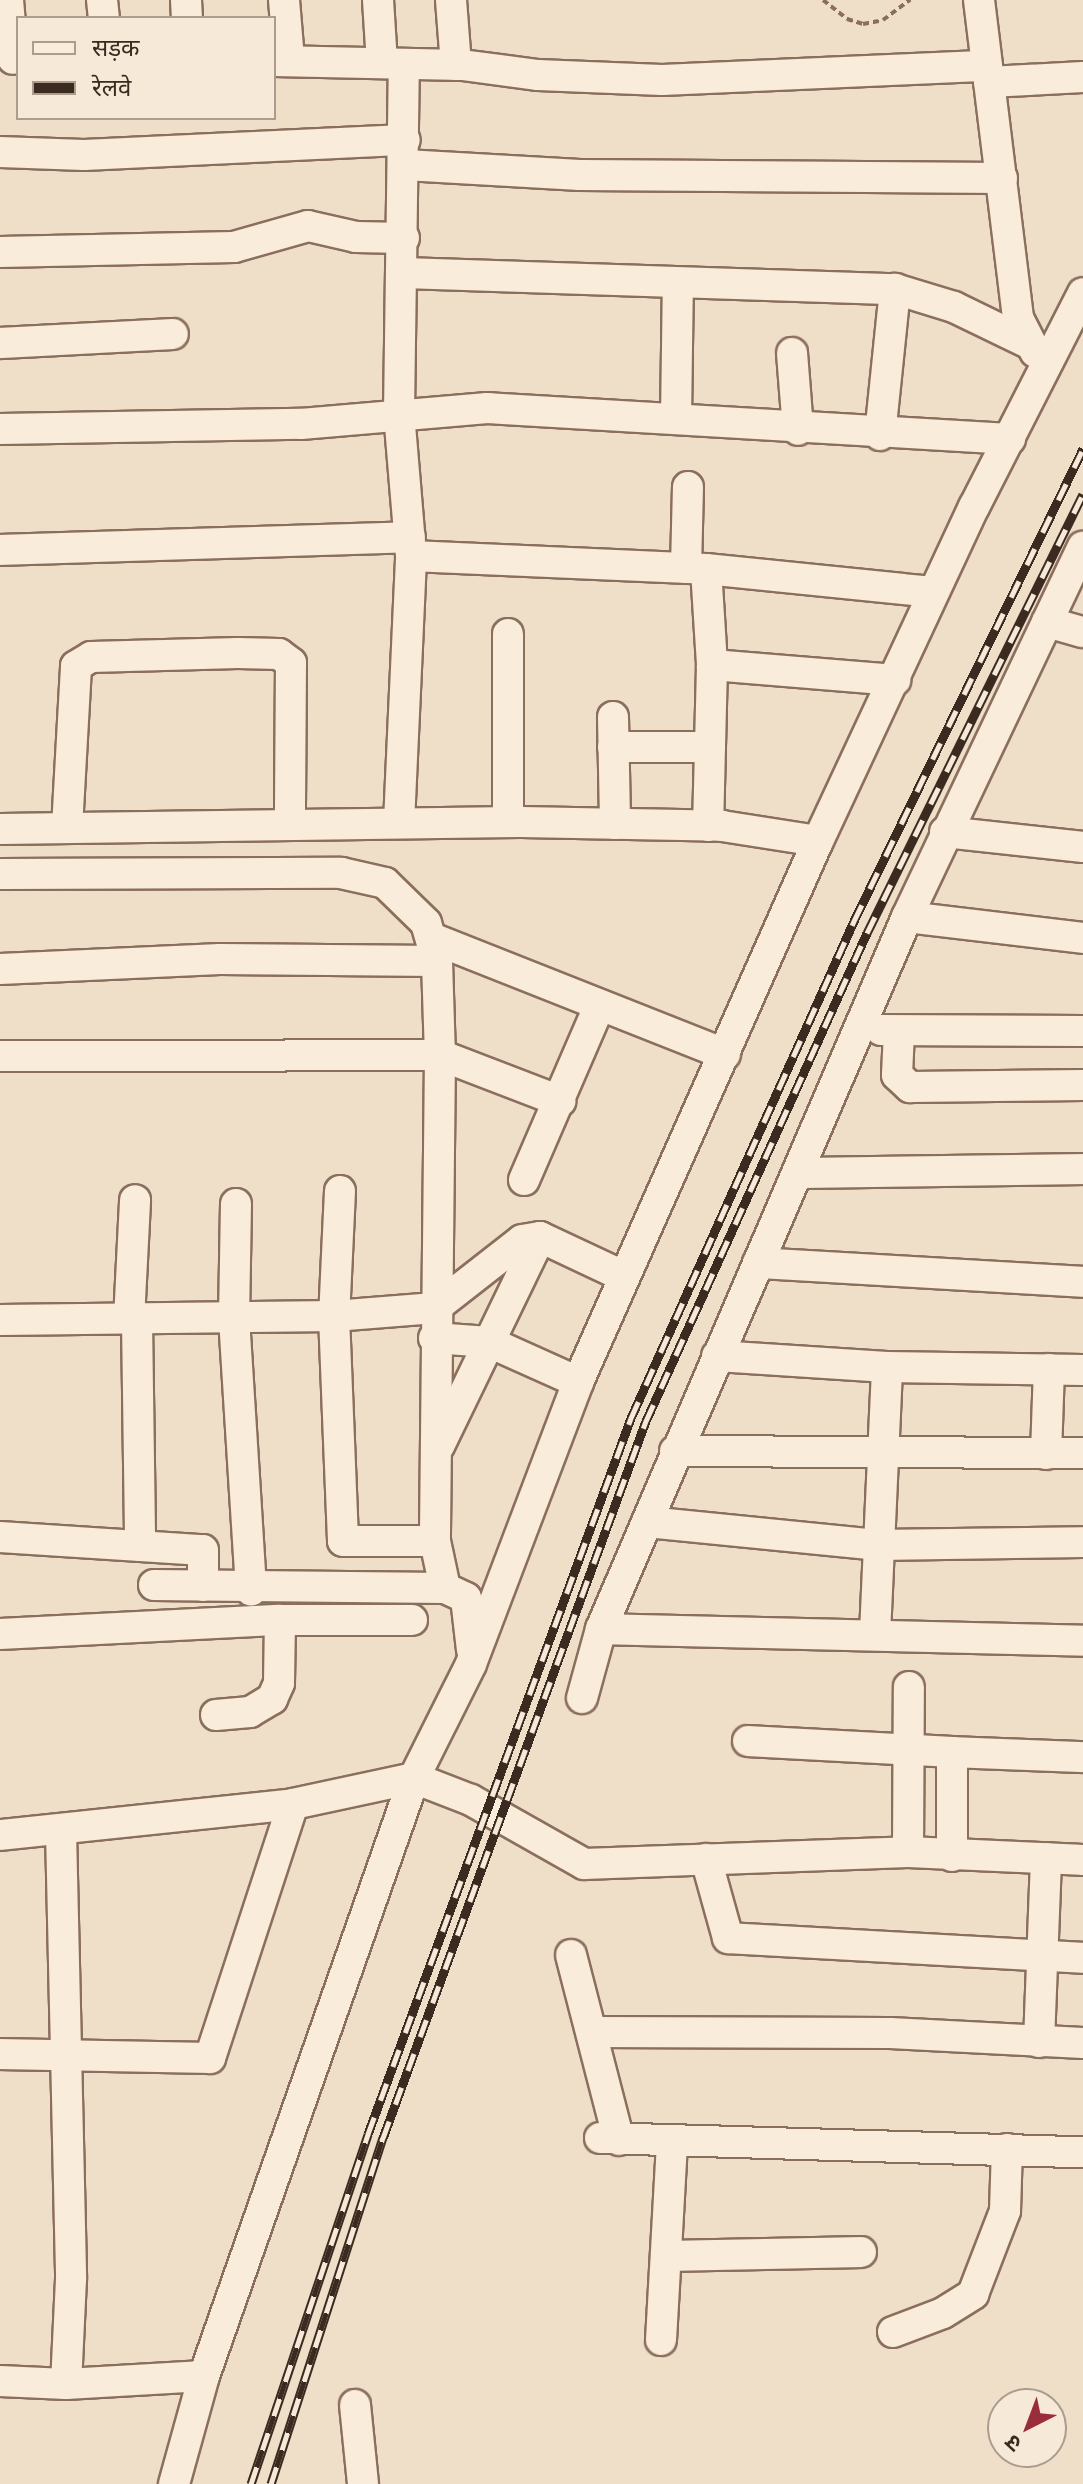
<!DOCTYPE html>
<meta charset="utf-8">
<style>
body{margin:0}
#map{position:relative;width:1083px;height:2484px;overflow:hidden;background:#efdec8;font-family:"Playfair Display","Noto Sans Devanagari",serif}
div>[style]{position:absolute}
.path>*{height:4px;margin-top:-2px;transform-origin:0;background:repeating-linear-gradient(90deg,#8b6f5d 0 6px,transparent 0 10px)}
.roads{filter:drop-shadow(2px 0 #8b6f5d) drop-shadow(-2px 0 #8b6f5d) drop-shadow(0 2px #8b6f5d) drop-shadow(0 -2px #8b6f5d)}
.minor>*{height:30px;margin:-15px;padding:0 15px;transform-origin:15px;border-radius:15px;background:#f9ecdb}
.rail>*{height:9px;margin-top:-4.5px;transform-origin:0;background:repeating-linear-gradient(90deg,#f6e9d7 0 18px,#3b2a20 0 36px);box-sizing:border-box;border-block:2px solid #3b2a20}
span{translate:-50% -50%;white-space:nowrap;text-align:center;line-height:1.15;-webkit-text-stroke:7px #f6e9d7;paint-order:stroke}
.legend{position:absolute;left:16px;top:16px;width:260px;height:104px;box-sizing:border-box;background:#f6e9d7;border:2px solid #ab9d8e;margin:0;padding:10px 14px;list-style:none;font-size:24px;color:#3b2a20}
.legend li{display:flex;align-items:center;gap:16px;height:40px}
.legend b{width:40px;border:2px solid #ab9d8e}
.north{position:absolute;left:987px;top:2388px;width:80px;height:80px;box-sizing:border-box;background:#f6e9d7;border:2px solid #ab9d8e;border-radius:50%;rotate:222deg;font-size:22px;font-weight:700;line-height:32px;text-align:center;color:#3b2a20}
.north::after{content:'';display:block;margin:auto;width:28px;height:36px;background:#9a2c3b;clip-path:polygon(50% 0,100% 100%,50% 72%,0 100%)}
</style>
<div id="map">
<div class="path">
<div style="left:823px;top:0;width:31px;rotate:38deg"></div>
<div style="left:847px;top:19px;width:17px;rotate:17deg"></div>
<div style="left:863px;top:24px;width:20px;rotate:-11deg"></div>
<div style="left:883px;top:20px;width:34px;rotate:-37deg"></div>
</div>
<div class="roads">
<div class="minor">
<div style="left:8px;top:0;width:59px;rotate:85.2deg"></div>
<div style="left:102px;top:0;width:18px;rotate:84deg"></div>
<div style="left:186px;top:0;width:18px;rotate:87deg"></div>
<div style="left:284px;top:0;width:60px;rotate:85.2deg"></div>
<div style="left:378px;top:0;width:63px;rotate:86.4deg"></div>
<div style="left:451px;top:0;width:65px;rotate:85.6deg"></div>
<div style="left:979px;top:0;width:320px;rotate:83deg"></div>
<div style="left:1018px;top:318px;width:38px;rotate:63deg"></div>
<div style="left:274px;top:61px;width:188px;rotate:1.2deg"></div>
<div style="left:462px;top:65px;width:77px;rotate:7.5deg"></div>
<div style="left:538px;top:75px;width:124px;rotate:2.3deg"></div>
<div style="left:662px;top:80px;width:325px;rotate:-2.5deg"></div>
<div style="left:989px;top:82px;width:94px;rotate:-3deg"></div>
<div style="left:0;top:152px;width:84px;rotate:2deg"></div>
<div style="left:84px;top:155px;width:321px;rotate:-2.7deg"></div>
<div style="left:405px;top:165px;width:175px;rotate:3.3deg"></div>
<div style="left:580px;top:175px;width:422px;rotate:0.4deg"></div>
<div style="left:0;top:252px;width:234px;rotate:-1.2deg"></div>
<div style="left:234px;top:247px;width:77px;rotate:-15.8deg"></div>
<div style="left:308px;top:226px;width:49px;rotate:12.9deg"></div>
<div style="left:356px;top:237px;width:48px;rotate:1.2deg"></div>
<div style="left:404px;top:273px;width:491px;rotate:1.9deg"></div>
<div style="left:895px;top:289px;width:62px;rotate:17deg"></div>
<div style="left:954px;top:307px;width:82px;rotate:25.9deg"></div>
<div style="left:0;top:343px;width:173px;rotate:-3deg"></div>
<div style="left:792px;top:353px;width:77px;rotate:85.5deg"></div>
<div style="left:676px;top:419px;width:136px;rotate:-89.2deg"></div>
<div style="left:0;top:429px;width:301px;rotate:-1deg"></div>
<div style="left:301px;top:424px;width:187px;rotate:-4.9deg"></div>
<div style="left:487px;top:408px;width:524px;rotate:3.39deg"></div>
<div style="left:880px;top:435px;width:147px;rotate:-84.1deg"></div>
<div style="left:0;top:550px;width:410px;rotate:-1.8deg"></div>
<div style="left:411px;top:556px;width:295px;rotate:2.5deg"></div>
<div style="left:706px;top:569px;width:228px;rotate:5.8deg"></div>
<div style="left:686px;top:568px;width:81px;rotate:-88.6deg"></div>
<div style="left:706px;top:569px;width:96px;rotate:86.4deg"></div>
<div style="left:712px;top:665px;width:161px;rotate:91.4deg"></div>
<div style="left:1047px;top:622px;width:37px;rotate:16deg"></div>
<div style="left:712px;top:665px;width:184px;rotate:4.7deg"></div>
<div style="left:613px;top:717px;width:107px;rotate:88.9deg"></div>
<div style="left:613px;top:747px;width:97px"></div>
<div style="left:508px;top:822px;width:188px;rotate:-90deg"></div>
<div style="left:399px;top:823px;width:267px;rotate:-87.4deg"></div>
<div style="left:411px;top:556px;width:144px;rotate:-94.8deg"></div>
<div style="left:399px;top:413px;width:349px;rotate:-89.2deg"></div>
<div style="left:67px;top:828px;width:162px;rotate:-86.8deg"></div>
<div style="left:76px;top:666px;width:17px;rotate:-31deg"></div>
<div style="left:91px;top:657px;width:147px;rotate:-1.6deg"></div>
<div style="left:238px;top:653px;width:41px;rotate:1.4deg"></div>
<div style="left:279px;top:654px;width:15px;rotate:37deg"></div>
<div style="left:291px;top:663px;width:161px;rotate:90.4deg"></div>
<div style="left:0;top:829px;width:521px;rotate:-0.77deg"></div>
<div style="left:521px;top:822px;width:201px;rotate:1.1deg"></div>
<div style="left:722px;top:826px;width:97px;rotate:8.9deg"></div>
<div style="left:945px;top:832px;width:139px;rotate:6.2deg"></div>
<div style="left:0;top:874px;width:341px;rotate:-0.2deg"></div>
<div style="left:341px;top:873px;width:45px;rotate:12.8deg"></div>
<div style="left:385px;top:883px;width:57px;rotate:44.3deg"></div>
<div style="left:426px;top:923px;width:40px;rotate:74deg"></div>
<div style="left:437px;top:961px;width:94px;rotate:88.2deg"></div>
<div style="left:440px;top:1055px;width:486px;rotate:90.6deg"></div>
<div style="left:435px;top:1541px;width:48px;rotate:78deg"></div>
<div style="left:445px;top:1588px;width:23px;rotate:25deg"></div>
<div style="left:466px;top:1598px;width:52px;rotate:83.4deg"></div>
<div style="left:907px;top:917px;width:177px;rotate:6.8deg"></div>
<div style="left:434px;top:939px;width:313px;rotate:21.6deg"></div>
<div style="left:0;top:969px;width:220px;rotate:-2.6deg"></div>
<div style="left:220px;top:959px;width:217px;rotate:0.5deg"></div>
<div style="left:881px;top:1030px;width:202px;rotate:0.3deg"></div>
<div style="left:899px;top:1031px;width:44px;rotate:92.6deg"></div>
<div style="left:897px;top:1075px;width:18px;rotate:43deg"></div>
<div style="left:910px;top:1087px;width:173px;rotate:-0.7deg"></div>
<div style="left:0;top:1056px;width:440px;rotate:-0.1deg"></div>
<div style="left:440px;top:1055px;width:129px;rotate:21deg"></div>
<div style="left:799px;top:1173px;width:284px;rotate:-0.8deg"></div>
<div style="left:524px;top:1180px;width:189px;rotate:-66.6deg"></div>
<div style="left:340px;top:1191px;width:125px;rotate:92.7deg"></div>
<div style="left:334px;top:1316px;width:225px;rotate:87.7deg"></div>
<div style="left:343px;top:1541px;width:92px"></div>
<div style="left:236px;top:1204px;width:114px;rotate:91deg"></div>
<div style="left:234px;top:1318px;width:273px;rotate:86.4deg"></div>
<div style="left:758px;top:1263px;width:326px;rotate:3.3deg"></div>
<div style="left:0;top:1320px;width:334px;rotate:-0.7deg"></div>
<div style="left:334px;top:1316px;width:101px;rotate:-4.5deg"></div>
<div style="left:435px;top:1308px;width:110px;rotate:-38deg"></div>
<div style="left:522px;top:1240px;width:18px;rotate:-9deg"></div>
<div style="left:540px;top:1237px;width:92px;rotate:25.2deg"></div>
<div style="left:129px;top:1320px;width:120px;rotate:-87.1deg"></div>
<div style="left:137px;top:1320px;width:226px;rotate:89.2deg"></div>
<div style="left:434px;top:1338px;width:55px;rotate:4.2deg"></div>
<div style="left:489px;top:1342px;width:98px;rotate:24.2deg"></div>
<div style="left:717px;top:1356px;width:170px;rotate:3.7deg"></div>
<div style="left:887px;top:1367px;width:196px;rotate:0.9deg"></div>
<div style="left:439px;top:1446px;width:232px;rotate:-64.2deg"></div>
<div style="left:675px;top:1451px;width:408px;rotate:0.3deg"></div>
<div style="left:1046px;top:1454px;width:85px;rotate:-88deg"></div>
<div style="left:647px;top:1522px;width:231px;rotate:5.7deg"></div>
<div style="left:877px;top:1545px;width:206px;rotate:-0.8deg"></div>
<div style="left:0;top:1537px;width:203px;rotate:3.7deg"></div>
<div style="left:203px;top:1550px;width:36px;rotate:90deg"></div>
<div style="left:154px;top:1585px;width:291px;rotate:0.6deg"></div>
<div style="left:601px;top:1629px;width:482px;rotate:1.4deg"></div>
<div style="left:0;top:1634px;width:280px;rotate:-2.9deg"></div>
<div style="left:280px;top:1620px;width:132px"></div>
<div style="left:875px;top:1634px;width:267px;rotate:-87.4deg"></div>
<div style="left:582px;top:1698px;width:72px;rotate:-74.6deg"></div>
<div style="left:601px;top:1629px;width:775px;rotate:-66.74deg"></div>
<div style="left:907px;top:917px;width:410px;rotate:-64.6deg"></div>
<div style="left:216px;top:1715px;width:34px;rotate:-5deg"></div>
<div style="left:250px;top:1712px;width:26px;rotate:-31deg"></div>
<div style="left:272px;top:1699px;width:17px;rotate:-66deg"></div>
<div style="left:279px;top:1683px;width:63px;rotate:-89.1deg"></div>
<div style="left:748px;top:1741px;width:204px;rotate:3.1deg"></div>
<div style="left:952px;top:1752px;width:104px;rotate:90deg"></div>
<div style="left:952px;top:1752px;width:131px;rotate:2.2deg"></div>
<div style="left:61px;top:1831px;width:448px;rotate:88.7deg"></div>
<div style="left:71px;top:2279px;width:105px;rotate:92.7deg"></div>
<div style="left:0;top:1835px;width:295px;rotate:-6deg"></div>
<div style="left:293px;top:1804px;width:124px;rotate:-12.1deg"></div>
<div style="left:414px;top:1778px;width:61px;rotate:21.1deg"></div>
<div style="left:471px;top:1800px;width:130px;rotate:29.5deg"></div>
<div style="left:584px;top:1864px;width:324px;rotate:-2.1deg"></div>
<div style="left:908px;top:1852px;width:175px;rotate:2.6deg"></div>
<div style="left:908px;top:1852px;width:165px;rotate:-89.7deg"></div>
<div style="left:706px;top:1859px;width:82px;rotate:74.4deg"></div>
<div style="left:728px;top:1938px;width:356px;rotate:3.2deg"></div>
<div style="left:571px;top:1955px;width:191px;rotate:75.5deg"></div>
<div style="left:592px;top:2032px;width:298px;rotate:0.2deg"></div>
<div style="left:890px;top:2033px;width:193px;rotate:3deg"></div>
<div style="left:1039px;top:2042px;width:184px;rotate:-87.8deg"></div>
<div style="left:0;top:2054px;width:210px;rotate:1.1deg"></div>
<div style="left:210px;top:2058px;width:267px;rotate:-71.9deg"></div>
<div style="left:600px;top:2138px;width:483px;rotate:1.7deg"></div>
<div style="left:669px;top:2256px;width:192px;rotate:-1.2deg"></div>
<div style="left:893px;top:2332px;width:53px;rotate:-20.8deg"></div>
<div style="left:943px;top:2313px;width:36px;rotate:-32deg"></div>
<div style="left:973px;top:2294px;width:89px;rotate:-68.9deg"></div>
<div style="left:1005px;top:2211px;width:62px;rotate:-88.2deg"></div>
<div style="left:661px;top:2340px;width:199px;rotate:-86.8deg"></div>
<div style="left:0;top:2381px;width:66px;rotate:2.6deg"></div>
<div style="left:66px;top:2384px;width:138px;rotate:-3.3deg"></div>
<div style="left:355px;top:2405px;width:79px;rotate:84.2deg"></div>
<div style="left:174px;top:2484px;width:112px;rotate:-74.5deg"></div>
<div style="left:204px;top:2376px;width:634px;rotate:-70.65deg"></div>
<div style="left:414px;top:1778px;width:127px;rotate:-63.4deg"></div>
<div style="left:471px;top:1664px;width:302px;rotate:-69.2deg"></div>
<div style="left:578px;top:1382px;width:592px;rotate:-66.08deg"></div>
<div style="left:818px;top:841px;width:369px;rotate:-65deg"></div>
<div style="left:974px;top:507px;width:240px;rotate:-63deg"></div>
</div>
</div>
<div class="rail">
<div style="left:251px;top:2484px;width:369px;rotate:-71.5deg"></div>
<div style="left:368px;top:2134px;width:763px;rotate:-69.83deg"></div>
<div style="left:631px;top:1418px;width:545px;rotate:-65.83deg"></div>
<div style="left:854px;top:921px;width:525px;rotate:-64.12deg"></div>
<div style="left:271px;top:2484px;width:364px;rotate:-72.1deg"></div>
<div style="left:383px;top:2138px;width:764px;rotate:-69.86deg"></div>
<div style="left:646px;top:1421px;width:536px;rotate:-65.64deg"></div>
<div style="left:867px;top:933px;width:489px;rotate:-63.8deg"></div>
</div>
<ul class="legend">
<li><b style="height:10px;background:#f9ecdb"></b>सड़क</li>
<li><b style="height:10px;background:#3b2a20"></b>रेलवे</li>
</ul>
<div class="north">उ</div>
</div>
